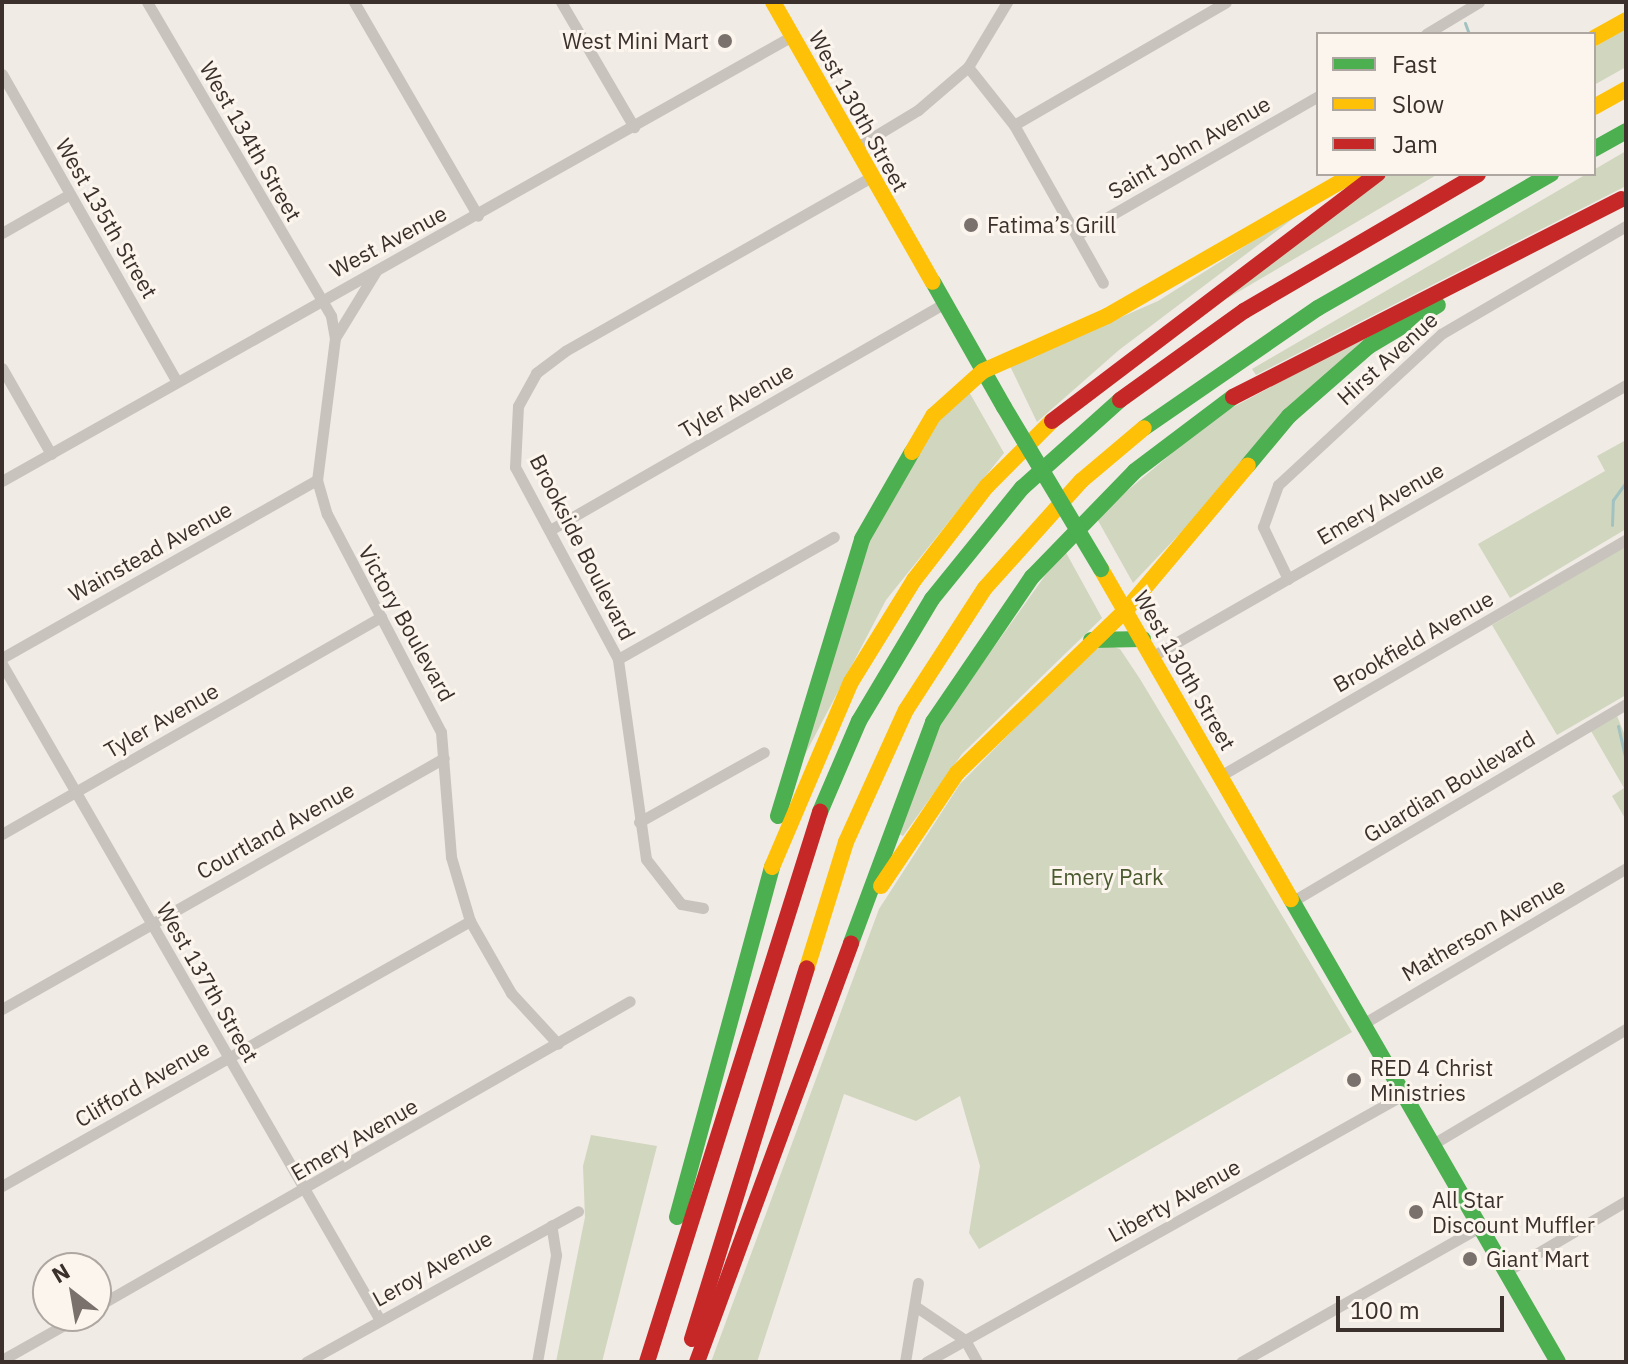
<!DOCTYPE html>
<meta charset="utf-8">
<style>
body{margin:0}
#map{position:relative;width:1628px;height:1364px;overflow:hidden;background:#f0ebe5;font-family:"IBM Plex Sans",sans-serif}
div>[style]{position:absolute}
.green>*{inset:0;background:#d1d6bf}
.stream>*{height:3px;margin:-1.5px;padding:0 1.5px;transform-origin:1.5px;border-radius:1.5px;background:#a1c2c1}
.street>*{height:11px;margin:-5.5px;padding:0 5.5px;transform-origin:5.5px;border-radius:5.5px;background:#c9c3be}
.fast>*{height:16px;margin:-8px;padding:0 8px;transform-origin:8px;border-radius:8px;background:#4caf50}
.slow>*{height:16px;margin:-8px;padding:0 8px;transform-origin:8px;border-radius:8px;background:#ffc107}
.jam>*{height:16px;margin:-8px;padding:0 8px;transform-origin:8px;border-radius:8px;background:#c62828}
.fast-bridge>*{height:16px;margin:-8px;padding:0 8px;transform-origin:8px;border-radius:8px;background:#4caf50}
.dots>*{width:22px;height:22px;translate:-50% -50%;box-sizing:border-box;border:4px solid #fbf5ee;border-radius:50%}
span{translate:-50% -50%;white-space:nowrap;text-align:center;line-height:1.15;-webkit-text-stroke:6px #fbf5ee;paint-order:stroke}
.poi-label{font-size:22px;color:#3b302b}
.right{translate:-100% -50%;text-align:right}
.left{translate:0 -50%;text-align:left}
.street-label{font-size:22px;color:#3b302b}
.park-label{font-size:22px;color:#4a5a2e}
.frame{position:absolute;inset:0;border:4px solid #3b302b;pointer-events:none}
.legend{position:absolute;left:1316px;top:32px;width:280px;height:144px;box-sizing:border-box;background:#fbf5ee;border:2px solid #aea6a0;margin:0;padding:10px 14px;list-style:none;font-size:24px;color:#3b302b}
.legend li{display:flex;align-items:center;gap:16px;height:40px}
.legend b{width:40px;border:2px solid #aea6a0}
.north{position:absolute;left:32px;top:1252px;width:80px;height:80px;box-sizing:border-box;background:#fbf5ee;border:2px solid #aea6a0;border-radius:50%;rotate:329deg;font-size:22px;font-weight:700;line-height:32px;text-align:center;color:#3b302b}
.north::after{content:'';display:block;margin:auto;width:28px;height:36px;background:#7a716c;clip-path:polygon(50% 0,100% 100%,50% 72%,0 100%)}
.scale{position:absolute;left:1336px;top:1296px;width:168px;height:36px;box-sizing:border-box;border:4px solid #3b302b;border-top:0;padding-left:10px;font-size:24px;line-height:28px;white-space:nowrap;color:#3b302b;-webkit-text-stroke:6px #fbf5ee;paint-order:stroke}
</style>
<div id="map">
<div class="green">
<div style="clip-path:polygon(1626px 29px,1626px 67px,1594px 85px,1594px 47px)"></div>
<div style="clip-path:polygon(1626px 151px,1626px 186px,1256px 375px,1252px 369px)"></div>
<div style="clip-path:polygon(1387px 174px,1438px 174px,1228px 298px,1224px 292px)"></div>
<div style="clip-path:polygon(1315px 202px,1119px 350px,1037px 422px,1010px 366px,1158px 301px)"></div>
<div style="clip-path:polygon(1423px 305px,1357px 347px,1133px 583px,1096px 517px,1215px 417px)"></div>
<div style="clip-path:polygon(968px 390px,1004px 453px,886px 600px,798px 768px,871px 531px,927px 434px)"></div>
<div style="clip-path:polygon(1626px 440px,1626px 529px,1510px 598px,1478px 544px,1605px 471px,1597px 456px)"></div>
<div style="clip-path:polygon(1626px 546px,1626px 695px,1557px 735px,1492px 625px)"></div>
<div style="clip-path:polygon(1064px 549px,1102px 618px,962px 754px,903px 836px,897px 833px,944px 717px)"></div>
<div style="clip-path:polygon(1107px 645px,1120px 649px,1140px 679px,1352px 1032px,979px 1249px,969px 1233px,980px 1166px,960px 1096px,916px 1121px,844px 1094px,757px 1362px,711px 1362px,879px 909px,960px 784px,1091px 651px)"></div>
<div style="clip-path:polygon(1617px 716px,1626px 738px,1626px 820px,1612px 796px,1624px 788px,1591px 731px)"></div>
<div style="clip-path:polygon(591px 1135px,657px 1146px,602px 1362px,556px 1362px,585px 1217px,583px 1166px)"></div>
</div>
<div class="stream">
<div style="left:1465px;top:23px;width:12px;rotate:70deg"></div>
<div style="left:1612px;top:525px;width:25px;rotate:-88deg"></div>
<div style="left:1613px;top:500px;width:22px;rotate:-54deg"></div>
<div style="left:1626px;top:607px;width:18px;rotate:90deg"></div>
<div style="left:1618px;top:726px;width:37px;rotate:77deg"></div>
</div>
<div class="street">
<div style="left:147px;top:2px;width:364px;rotate:59.6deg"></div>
<div style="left:331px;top:316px;width:22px;rotate:80deg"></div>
<div style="left:335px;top:338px;width:143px;rotate:97.2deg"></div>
<div style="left:317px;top:480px;width:35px;rotate:74deg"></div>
<div style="left:327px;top:514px;width:246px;rotate:62.4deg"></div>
<div style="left:441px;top:732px;width:125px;rotate:85.4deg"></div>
<div style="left:451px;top:857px;width:67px;rotate:73.5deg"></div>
<div style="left:470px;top:921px;width:83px;rotate:60.3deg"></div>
<div style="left:511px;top:993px;width:69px;rotate:47.3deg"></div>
<div style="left:354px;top:2px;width:247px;rotate:59.9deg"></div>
<div style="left:561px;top:2px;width:145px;rotate:59.7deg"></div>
<div style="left:1426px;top:34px;width:62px;rotate:-31.1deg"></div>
<div style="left:968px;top:67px;width:74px;rotate:51.6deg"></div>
<div style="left:1014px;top:125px;width:181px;rotate:60.6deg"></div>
<div style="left:2px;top:74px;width:354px;rotate:60.4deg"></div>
<div style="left:1014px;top:125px;width:245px;rotate:-30.1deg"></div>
<div style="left:855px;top:148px;width:74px;rotate:-31.1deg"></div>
<div style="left:918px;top:110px;width:66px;rotate:-40.7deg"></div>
<div style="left:968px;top:67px;width:76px;rotate:-59deg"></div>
<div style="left:2px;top:233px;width:78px;rotate:-29.8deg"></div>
<div style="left:1080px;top:233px;width:275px;rotate:-29.9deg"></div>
<div style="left:335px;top:338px;width:79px;rotate:-58.5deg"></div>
<div style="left:2px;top:368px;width:99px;rotate:60.3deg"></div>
<div style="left:2px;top:481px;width:907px;rotate:-29.39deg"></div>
<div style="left:550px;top:530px;width:453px;rotate:-29.9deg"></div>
<div style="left:1288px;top:579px;width:58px;rotate:-115.7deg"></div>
<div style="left:1263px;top:527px;width:45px;rotate:-70.3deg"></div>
<div style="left:1278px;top:485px;width:222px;rotate:-42.8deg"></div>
<div style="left:1441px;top:334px;width:214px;rotate:-30.3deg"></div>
<div style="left:1153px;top:656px;width:545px;rotate:-29.81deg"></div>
<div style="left:2px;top:658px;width:362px;rotate:-29.5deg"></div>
<div style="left:618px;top:659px;width:248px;rotate:-29.5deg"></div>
<div style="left:2px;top:664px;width:757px;rotate:60.05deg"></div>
<div style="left:1220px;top:776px;width:470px;rotate:-30.2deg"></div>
<div style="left:639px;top:822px;width:143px;rotate:-29.2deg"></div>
<div style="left:2px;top:834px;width:437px;rotate:-29.8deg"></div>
<div style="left:1293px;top:901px;width:387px;rotate:-30.6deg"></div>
<div style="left:703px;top:908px;width:22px;rotate:-170deg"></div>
<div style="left:681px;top:904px;width:57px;rotate:-127.9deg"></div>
<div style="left:646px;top:859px;width:202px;rotate:-98deg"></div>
<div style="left:618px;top:659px;width:218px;rotate:-118.2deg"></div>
<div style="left:515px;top:467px;width:61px;rotate:-87.2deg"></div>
<div style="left:518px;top:406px;width:38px;rotate:-61deg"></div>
<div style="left:536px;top:373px;width:36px;rotate:-37deg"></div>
<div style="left:565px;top:351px;width:352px;rotate:-29.6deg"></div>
<div style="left:2px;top:1009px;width:508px;rotate:-29.59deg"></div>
<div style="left:1361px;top:1025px;width:308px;rotate:-30.6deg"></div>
<div style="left:1433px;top:1144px;width:225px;rotate:-30.8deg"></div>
<div style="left:2px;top:1186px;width:538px;rotate:-29.52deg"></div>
<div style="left:1507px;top:1271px;width:138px;rotate:-30.5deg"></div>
<div style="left:915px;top:1306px;width:60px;rotate:34.2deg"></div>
<div style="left:965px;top:1340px;width:25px;rotate:61deg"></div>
<div style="left:96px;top:1307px;width:615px;rotate:-29.81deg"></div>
<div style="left:2px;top:1360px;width:90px;rotate:-29.4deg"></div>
<div style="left:306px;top:1362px;width:311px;rotate:-29deg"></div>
<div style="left:537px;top:1362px;width:109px;rotate:-79.9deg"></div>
<div style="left:556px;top:1255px;width:30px;rotate:-99deg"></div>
<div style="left:905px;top:1362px;width:80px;rotate:-80.7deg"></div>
<div style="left:926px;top:1362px;width:547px;rotate:-29.24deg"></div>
<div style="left:1241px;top:1362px;width:276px;rotate:-29.5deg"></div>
</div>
<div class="fast">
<div style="left:1594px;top:149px;width:37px;rotate:-29deg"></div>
<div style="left:933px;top:282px;width:144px;rotate:60.4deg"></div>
<div style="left:1144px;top:428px;width:211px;rotate:-34.6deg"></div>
<div style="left:1318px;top:308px;width:269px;rotate:-29.9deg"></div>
<div style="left:1248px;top:465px;width:64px;rotate:-50.1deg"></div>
<div style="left:1289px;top:416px;width:106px;rotate:-41.2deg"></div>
<div style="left:1369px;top:346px;width:80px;rotate:-30.7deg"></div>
<div style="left:1091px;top:640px;width:52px;rotate:-1.1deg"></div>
<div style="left:820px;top:812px;width:99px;rotate:-66.8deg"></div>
<div style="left:859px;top:721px;width:142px;rotate:-59.1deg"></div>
<div style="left:932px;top:599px;width:143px;rotate:-51deg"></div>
<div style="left:1022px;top:488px;width:132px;rotate:-41.9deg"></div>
<div style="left:778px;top:816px;width:289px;rotate:-73.1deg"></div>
<div style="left:862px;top:539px;width:100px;rotate:-60.1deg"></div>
<div style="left:1291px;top:899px;width:534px;rotate:60.03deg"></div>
<div style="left:851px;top:943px;width:236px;rotate:-69.6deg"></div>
<div style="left:933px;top:722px;width:176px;rotate:-55.7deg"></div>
<div style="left:1032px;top:577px;width:148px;rotate:-45.8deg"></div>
<div style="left:1135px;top:471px;width:123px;rotate:-37.1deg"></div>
<div style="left:677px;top:1217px;width:363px;rotate:-74.8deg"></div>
</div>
<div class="slow">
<div style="left:773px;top:2px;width:322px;rotate:60.3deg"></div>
<div style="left:1594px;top:38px;width:37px;rotate:-29deg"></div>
<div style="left:1594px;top:107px;width:37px;rotate:-29deg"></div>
<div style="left:912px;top:452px;width:42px;rotate:-59.7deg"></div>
<div style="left:933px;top:416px;width:67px;rotate:-42deg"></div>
<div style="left:983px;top:371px;width:136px;rotate:-23.9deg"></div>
<div style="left:1107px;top:316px;width:285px;rotate:-29.9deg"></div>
<div style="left:1101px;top:569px;width:381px;rotate:60.1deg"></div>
<div style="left:772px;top:867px;width:201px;rotate:-66.9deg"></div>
<div style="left:851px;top:682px;width:120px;rotate:-58.3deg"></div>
<div style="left:914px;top:580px;width:119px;rotate:-52.2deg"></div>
<div style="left:987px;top:486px;width:92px;rotate:-45deg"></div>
<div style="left:881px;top:886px;width:136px;rotate:-56.1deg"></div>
<div style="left:957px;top:773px;width:235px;rotate:-44deg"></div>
<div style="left:1126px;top:610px;width:189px;rotate:-49.9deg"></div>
<div style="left:807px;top:968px;width:132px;rotate:-72.8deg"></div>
<div style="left:846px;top:842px;width:145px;rotate:-65.6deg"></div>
<div style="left:906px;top:710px;width:145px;rotate:-57.1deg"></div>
<div style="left:985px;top:588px;width:144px;rotate:-48.1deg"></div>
<div style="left:1081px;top:481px;width:82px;rotate:-40.1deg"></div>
</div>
<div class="jam">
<div style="left:1233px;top:397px;width:436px;rotate:-27deg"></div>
<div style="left:1120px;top:400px;width:153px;rotate:-35.7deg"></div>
<div style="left:1244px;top:311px;width:271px;rotate:-30.3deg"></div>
<div style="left:1052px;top:421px;width:409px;rotate:-37.2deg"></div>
<div style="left:692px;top:1339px;width:388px;rotate:-72.8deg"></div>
<div style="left:647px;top:1362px;width:577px;rotate:-72.54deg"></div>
<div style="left:697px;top:1362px;width:446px;rotate:-69.8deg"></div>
</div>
<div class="fast-bridge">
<div style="left:1004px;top:407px;width:189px;rotate:59.1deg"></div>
</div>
<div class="dots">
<div style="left:725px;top:41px;background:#7a716c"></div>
<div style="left:971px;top:225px;background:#7a716c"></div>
<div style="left:1354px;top:1080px;background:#7a716c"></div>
<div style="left:1416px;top:1212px;background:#7a716c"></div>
<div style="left:1470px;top:1259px;background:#7a716c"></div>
</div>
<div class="poi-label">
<span class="right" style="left:709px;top:41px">West Mini Mart</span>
<span class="left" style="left:987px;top:225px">Fatima’s Grill</span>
<span class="left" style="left:1370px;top:1080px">RED 4 Christ<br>Ministries</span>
<span class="left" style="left:1432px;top:1212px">All Star<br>Discount Muffler</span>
<span class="left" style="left:1486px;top:1259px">Giant Mart</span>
</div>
<div class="street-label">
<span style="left:859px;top:111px;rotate:61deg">West 130th Street</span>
<span style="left:251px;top:141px;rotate:60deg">West 134th Street</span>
<span style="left:1189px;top:147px;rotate:-30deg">Saint John Avenue</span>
<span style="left:107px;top:218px;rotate:60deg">West 135th Street</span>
<span style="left:388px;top:241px;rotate:-28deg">West Avenue</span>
<span style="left:1387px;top:358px;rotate:-42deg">Hirst Avenue</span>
<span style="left:736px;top:400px;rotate:-30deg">Tyler Avenue</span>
<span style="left:1380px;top:503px;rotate:-30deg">Emery Avenue</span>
<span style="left:583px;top:547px;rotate:63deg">Brookside Boulevard</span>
<span style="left:150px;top:551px;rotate:-29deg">Wainstead Avenue</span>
<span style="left:407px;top:623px;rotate:61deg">Victory Boulevard</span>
<span style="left:1413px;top:641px;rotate:-30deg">Brookfield Avenue</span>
<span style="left:1185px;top:670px;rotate:60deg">West 130th Street</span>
<span style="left:161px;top:720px;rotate:-30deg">Tyler Avenue</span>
<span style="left:1449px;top:786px;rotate:-31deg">Guardian Boulevard</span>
<span style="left:275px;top:830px;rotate:-29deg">Courtland Avenue</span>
<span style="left:1483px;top:929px;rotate:-30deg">Matherson Avenue</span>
<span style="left:208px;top:982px;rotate:60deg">West 137th Street</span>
<span style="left:142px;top:1083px;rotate:-30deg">Clifford Avenue</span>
<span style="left:354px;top:1139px;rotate:-30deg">Emery Avenue</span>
<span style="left:1174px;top:1200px;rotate:-29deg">Liberty Avenue</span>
<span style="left:432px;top:1268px;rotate:-29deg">Leroy Avenue</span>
</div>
<div class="park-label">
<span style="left:1107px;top:877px">Emery Park</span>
</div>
<div class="frame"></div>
<ul class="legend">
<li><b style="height:10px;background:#4caf50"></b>Fast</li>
<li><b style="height:10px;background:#ffc107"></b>Slow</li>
<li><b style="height:10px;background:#c62828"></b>Jam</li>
</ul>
<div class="north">N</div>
<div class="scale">100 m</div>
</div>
